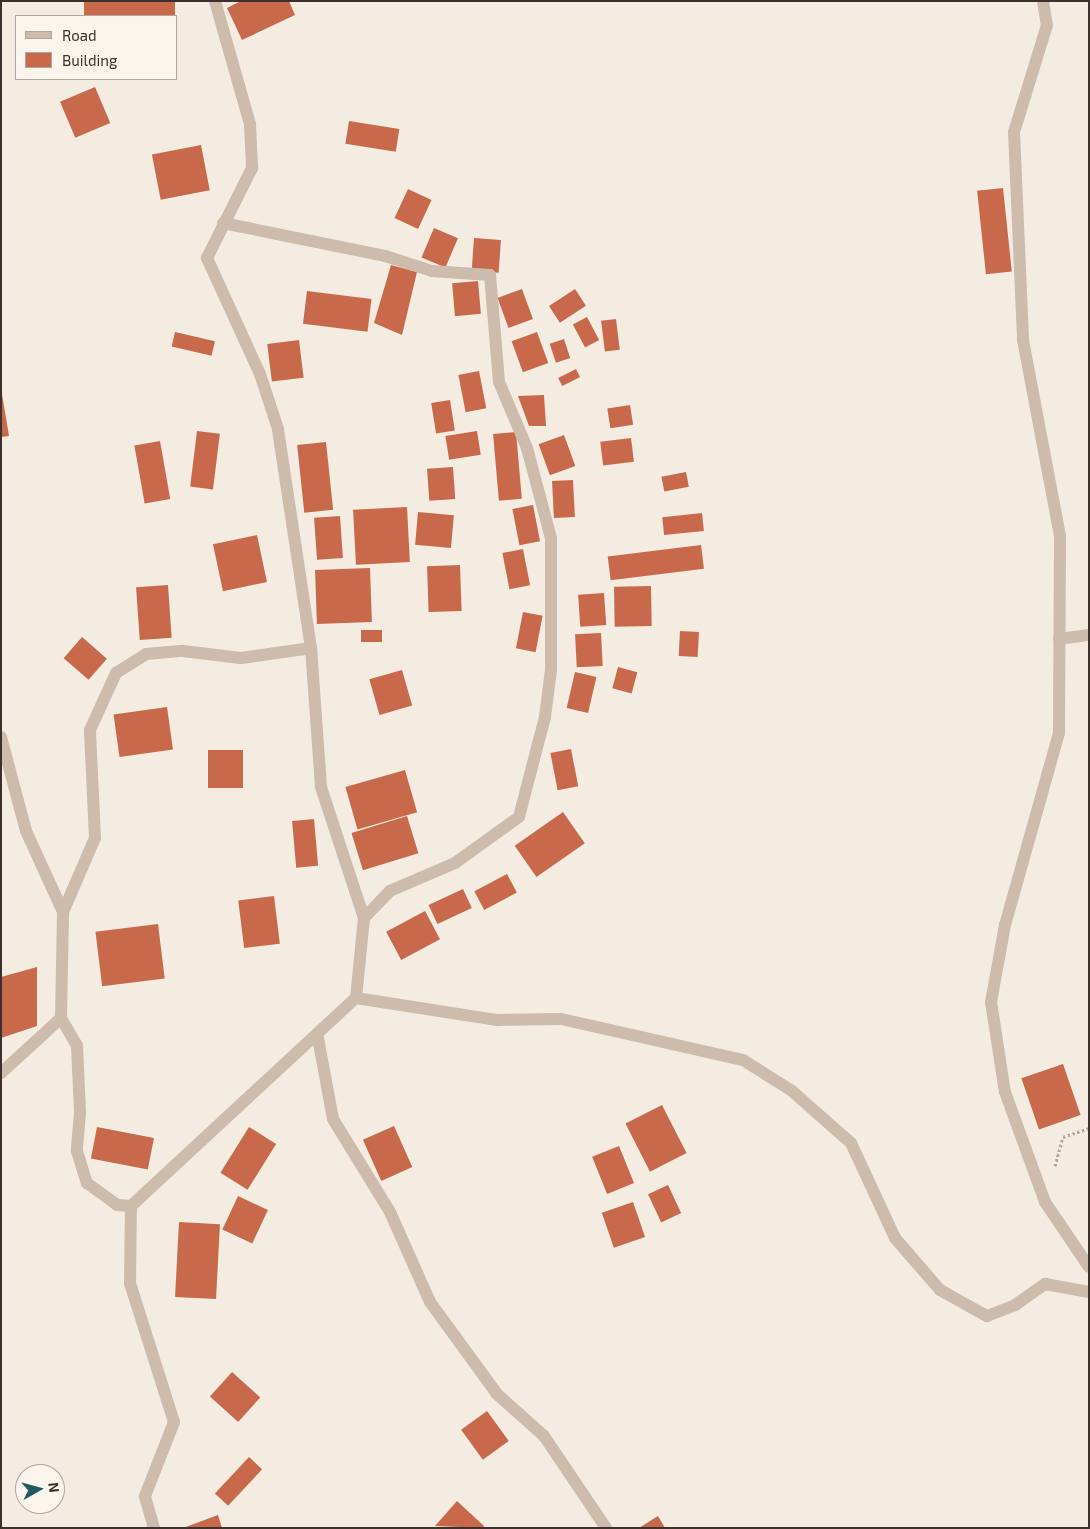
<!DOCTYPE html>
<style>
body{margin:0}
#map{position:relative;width:1090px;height:1529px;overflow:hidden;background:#f4ebe1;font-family:"Exo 2",sans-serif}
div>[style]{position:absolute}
.building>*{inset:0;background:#c8694b;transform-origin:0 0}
.path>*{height:3px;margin-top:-1.5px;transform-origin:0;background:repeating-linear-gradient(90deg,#b9a596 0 2.5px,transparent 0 5px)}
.minor>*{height:12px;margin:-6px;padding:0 6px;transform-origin:6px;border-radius:6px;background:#cdbbac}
span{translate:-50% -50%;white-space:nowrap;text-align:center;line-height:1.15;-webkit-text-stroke:4px #fbf5ee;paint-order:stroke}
.frame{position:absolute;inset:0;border:2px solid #3b302b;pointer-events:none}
.legend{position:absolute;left:15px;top:15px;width:162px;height:65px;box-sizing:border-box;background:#fbf5ee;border:1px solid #aea6a0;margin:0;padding:6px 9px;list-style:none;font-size:15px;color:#3b302b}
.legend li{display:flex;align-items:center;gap:10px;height:25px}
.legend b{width:25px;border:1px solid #aea6a0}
.north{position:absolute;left:15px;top:1464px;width:50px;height:50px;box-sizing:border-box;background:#fbf5ee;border:1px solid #aea6a0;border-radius:50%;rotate:83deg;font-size:14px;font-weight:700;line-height:20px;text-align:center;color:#3b302b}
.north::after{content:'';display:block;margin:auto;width:18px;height:22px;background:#1f5a5e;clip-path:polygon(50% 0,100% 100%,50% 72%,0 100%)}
</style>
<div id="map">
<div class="building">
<div style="left:84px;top:1px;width:91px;height:15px"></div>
<div style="clip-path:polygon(241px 1px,289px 1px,295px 15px,242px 40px,227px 8px)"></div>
<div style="left:95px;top:87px;width:39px;height:38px;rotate:67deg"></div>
<div style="left:349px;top:121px;width:51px;height:23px;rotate:9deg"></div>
<div style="left:201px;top:145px;width:46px;height:50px;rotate:79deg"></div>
<div style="left:1003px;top:188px;width:84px;height:26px;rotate:84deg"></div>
<div style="left:408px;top:189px;width:26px;height:32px;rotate:25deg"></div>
<div style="left:434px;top:228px;width:26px;height:32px;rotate:23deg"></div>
<div style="left:474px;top:238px;width:27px;height:33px;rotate:4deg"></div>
<div style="clip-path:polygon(391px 265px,417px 272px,402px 335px,374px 323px)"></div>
<div style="left:478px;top:281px;width:33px;height:26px;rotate:85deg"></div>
<div style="left:522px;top:289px;width:32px;height:26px;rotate:70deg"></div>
<div style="left:575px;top:289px;width:20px;height:31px;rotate:57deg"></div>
<div style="left:307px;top:291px;width:65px;height:33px;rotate:7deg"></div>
<div style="left:587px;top:317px;width:26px;height:16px;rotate:62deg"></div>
<div style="left:616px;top:319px;width:31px;height:15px;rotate:83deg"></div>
<div style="left:175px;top:332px;width:41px;height:15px;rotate:13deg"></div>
<div style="left:537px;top:332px;width:33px;height:27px;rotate:70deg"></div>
<div style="left:564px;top:339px;width:20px;height:15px;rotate:72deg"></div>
<div style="left:299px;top:340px;width:38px;height:32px;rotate:83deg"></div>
<div style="left:576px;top:369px;width:9px;height:20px;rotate:63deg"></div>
<div style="left:479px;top:371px;width:38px;height:21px;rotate:79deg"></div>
<div style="clip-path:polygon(1px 388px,9px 436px,1px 437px)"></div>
<div style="clip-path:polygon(544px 395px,546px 426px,529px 426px,518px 396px)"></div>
<div style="left:450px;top:400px;width:31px;height:19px;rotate:81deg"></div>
<div style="left:630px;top:405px;width:20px;height:23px;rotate:81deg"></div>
<div style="left:197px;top:431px;width:23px;height:56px;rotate:7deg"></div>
<div style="left:477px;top:431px;width:24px;height:32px;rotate:81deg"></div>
<div style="left:516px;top:432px;width:67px;height:23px;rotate:85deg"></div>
<div style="left:564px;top:435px;width:33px;height:27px;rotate:70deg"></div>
<div style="left:631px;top:438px;width:24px;height:31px;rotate:83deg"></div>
<div style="left:160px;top:441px;width:59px;height:26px;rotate:80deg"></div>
<div style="left:326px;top:442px;width:68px;height:29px;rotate:84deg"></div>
<div style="left:453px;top:467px;width:32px;height:26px;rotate:86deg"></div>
<div style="left:686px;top:472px;width:15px;height:25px;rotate:79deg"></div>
<div style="left:573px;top:480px;width:37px;height:21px;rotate:87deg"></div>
<div style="left:533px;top:505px;width:37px;height:21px;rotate:79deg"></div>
<div style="left:407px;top:507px;width:55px;height:54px;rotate:87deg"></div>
<div style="left:418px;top:512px;width:36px;height:33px;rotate:5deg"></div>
<div style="left:702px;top:513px;width:18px;height:40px;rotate:84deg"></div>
<div style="left:340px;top:516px;width:42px;height:26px;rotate:86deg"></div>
<div style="left:257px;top:535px;width:48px;height:45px;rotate:78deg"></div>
<div style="left:701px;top:545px;width:24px;height:94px;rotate:83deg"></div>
<div style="left:523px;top:549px;width:37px;height:21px;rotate:79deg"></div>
<div style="left:460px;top:565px;width:46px;height:33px;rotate:88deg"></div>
<div style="left:370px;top:568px;width:54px;height:55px;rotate:88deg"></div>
<div style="left:168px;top:585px;width:53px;height:32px;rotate:86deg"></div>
<div style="left:651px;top:586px;width:40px;height:37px;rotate:89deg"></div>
<div style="left:604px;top:593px;width:32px;height:26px;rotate:86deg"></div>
<div style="left:523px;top:612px;width:20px;height:37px;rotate:11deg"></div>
<div style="left:382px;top:630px;width:12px;height:21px;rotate:90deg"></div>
<div style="left:680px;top:631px;width:19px;height:25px;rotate:3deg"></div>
<div style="left:601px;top:633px;width:33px;height:26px;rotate:87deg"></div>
<div style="left:82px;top:637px;width:33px;height:28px;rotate:41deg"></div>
<div style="left:618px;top:667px;width:20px;height:22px;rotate:15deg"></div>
<div style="left:402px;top:670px;width:37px;height:34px;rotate:74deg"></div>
<div style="left:575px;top:672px;width:22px;height:37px;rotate:13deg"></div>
<div style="left:167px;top:707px;width:43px;height:54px;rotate:82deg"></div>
<div style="left:571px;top:749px;width:38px;height:21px;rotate:79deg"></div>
<div style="left:208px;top:750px;width:35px;height:38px"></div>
<div style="left:405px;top:770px;width:44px;height:62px;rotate:74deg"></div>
<div style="left:563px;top:812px;width:38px;height:59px;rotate:55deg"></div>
<div style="left:407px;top:816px;width:39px;height:58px;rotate:73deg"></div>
<div style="left:314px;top:819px;width:47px;height:22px;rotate:85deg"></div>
<div style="left:507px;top:874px;width:21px;height:37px;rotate:62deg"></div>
<div style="left:463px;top:889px;width:21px;height:38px;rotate:65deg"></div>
<div style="left:274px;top:896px;width:48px;height:36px;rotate:83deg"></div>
<div style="left:425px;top:911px;width:32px;height:44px;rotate:62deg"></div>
<div style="left:158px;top:924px;width:55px;height:63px;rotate:83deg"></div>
<div style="clip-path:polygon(37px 967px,37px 1026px,1px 1038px,1px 977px)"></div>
<div style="left:1063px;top:1064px;width:54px;height:44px;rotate:71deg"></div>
<div style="left:662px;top:1105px;width:54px;height:41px;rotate:63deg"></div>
<div style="left:394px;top:1126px;width:45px;height:34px;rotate:66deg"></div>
<div style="left:97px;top:1127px;width:58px;height:32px;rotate:11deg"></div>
<div style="left:249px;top:1127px;width:32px;height:54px;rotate:32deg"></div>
<div style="left:619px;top:1146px;width:40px;height:29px;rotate:68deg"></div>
<div style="left:668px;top:1185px;width:31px;height:22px;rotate:65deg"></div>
<div style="left:238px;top:1196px;width:33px;height:37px;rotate:25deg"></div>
<div style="left:633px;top:1202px;width:37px;height:33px;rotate:71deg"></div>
<div style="left:179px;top:1222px;width:41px;height:75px;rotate:3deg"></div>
<div style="left:232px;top:1372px;width:38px;height:33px;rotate:42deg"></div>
<div style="left:487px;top:1411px;width:37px;height:32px;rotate:54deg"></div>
<div style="left:249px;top:1457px;width:18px;height:50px;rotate:43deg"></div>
<div style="clip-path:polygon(457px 1501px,484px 1526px,483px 1528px,435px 1526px)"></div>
<div style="clip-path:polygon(218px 1515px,222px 1528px,183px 1528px)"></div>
<div style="clip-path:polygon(658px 1516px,665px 1528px,639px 1528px)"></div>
</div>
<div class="path">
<div style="left:1055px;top:1166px;width:30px;rotate:-75deg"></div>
<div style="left:1063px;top:1137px;width:28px;rotate:-19deg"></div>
</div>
<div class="minor">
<div style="left:1043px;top:1px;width:24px;rotate:81deg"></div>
<div style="left:1047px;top:25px;width:112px;rotate:107.1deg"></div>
<div style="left:1014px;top:132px;width:208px;rotate:87.5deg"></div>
<div style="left:1023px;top:340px;width:199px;rotate:79.3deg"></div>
<div style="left:1060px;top:536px;width:197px;rotate:90.3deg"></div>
<div style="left:1059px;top:733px;width:199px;rotate:105.7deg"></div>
<div style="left:1005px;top:925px;width:78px;rotate:100.3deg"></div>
<div style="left:991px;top:1002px;width:91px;rotate:81.2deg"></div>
<div style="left:1005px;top:1092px;width:117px;rotate:70deg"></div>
<div style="left:1045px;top:1202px;width:78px;rotate:55.9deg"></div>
<div style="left:223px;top:223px;width:165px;rotate:11.5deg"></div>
<div style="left:385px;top:256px;width:49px;rotate:17.7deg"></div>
<div style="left:432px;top:271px;width:58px;rotate:3.9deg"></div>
<div style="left:490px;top:275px;width:107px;rotate:85.2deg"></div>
<div style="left:499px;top:382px;width:72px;rotate:67deg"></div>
<div style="left:527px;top:448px;width:93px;rotate:75.1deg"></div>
<div style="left:551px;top:538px;width:132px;rotate:90deg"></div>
<div style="left:551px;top:670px;width:47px;rotate:97.3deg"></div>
<div style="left:545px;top:717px;width:103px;rotate:104.6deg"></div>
<div style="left:519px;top:817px;width:79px;rotate:144.3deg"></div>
<div style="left:455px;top:863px;width:71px;rotate:156.7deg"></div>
<div style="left:390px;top:891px;width:37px;rotate:134deg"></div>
<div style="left:1059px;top:639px;width:30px;rotate:-8deg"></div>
<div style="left:1px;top:737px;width:97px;rotate:75.1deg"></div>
<div style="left:26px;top:831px;width:89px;rotate:65.4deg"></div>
<div style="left:356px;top:998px;width:143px;rotate:8.9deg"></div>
<div style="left:497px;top:1020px;width:64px;rotate:-0.9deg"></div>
<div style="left:561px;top:1019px;width:187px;rotate:12.7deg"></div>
<div style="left:743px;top:1060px;width:58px;rotate:32.3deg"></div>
<div style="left:792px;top:1091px;width:79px;rotate:41.4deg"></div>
<div style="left:851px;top:1143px;width:105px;rotate:65.1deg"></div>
<div style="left:895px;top:1238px;width:69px;rotate:49.1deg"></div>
<div style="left:940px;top:1290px;width:54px;rotate:29deg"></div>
<div style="left:987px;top:1316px;width:30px;rotate:-21deg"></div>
<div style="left:1015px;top:1305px;width:37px;rotate:-35deg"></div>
<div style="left:1045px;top:1284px;width:45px;rotate:10.3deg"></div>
<div style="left:61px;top:1018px;width:32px;rotate:60deg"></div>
<div style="left:77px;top:1046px;width:67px;rotate:87.4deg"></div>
<div style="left:80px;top:1113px;width:38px;rotate:95deg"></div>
<div style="left:77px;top:1151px;width:34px;rotate:73deg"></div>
<div style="left:87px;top:1183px;width:37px;rotate:36deg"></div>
<div style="left:117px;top:1205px;width:14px;rotate:4deg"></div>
<div style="left:318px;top:1038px;width:82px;rotate:79.5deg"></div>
<div style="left:333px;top:1119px;width:109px;rotate:58.5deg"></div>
<div style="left:390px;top:1212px;width:98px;rotate:66deg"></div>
<div style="left:430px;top:1302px;width:114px;rotate:53.9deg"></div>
<div style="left:497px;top:1394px;width:63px;rotate:41.8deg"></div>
<div style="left:544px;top:1436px;width:111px;rotate:56deg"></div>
<div style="left:1px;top:1073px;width:81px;rotate:-42.5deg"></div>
<div style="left:61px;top:1018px;width:106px;rotate:-88.9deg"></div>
<div style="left:63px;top:912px;width:81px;rotate:-66.6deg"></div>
<div style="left:95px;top:838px;width:108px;rotate:-92.7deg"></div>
<div style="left:90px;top:730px;width:63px;rotate:-65.5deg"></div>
<div style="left:116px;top:673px;width:36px;rotate:-32deg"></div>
<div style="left:146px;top:654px;width:37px;rotate:-5deg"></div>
<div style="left:183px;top:651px;width:58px;rotate:6.9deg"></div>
<div style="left:241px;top:658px;width:71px;rotate:-8.1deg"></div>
<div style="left:154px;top:1528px;width:33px;rotate:-106deg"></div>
<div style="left:145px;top:1496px;width:79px;rotate:-68.6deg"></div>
<div style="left:174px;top:1422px;width:146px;rotate:-107.6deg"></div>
<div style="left:130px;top:1283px;width:77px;rotate:-89.3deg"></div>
<div style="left:131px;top:1206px;width:306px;rotate:-42.8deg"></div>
<div style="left:356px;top:998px;width:80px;rotate:-84.3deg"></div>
<div style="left:364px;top:918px;width:138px;rotate:-108.2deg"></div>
<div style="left:321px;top:787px;width:139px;rotate:-94.1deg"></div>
<div style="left:311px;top:648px;width:221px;rotate:-98.6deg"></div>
<div style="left:278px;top:429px;width:58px;rotate:-108.1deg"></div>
<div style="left:260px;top:374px;width:128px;rotate:-114.6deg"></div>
<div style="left:207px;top:258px;width:101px;rotate:-63.4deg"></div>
<div style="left:252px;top:168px;width:44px;rotate:-92.6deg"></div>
<div style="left:250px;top:124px;width:128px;rotate:-105.9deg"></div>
</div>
<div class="frame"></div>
<ul class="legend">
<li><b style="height:6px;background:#cdbbac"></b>Road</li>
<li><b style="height:14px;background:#c8694b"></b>Building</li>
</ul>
<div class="north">N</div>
</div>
